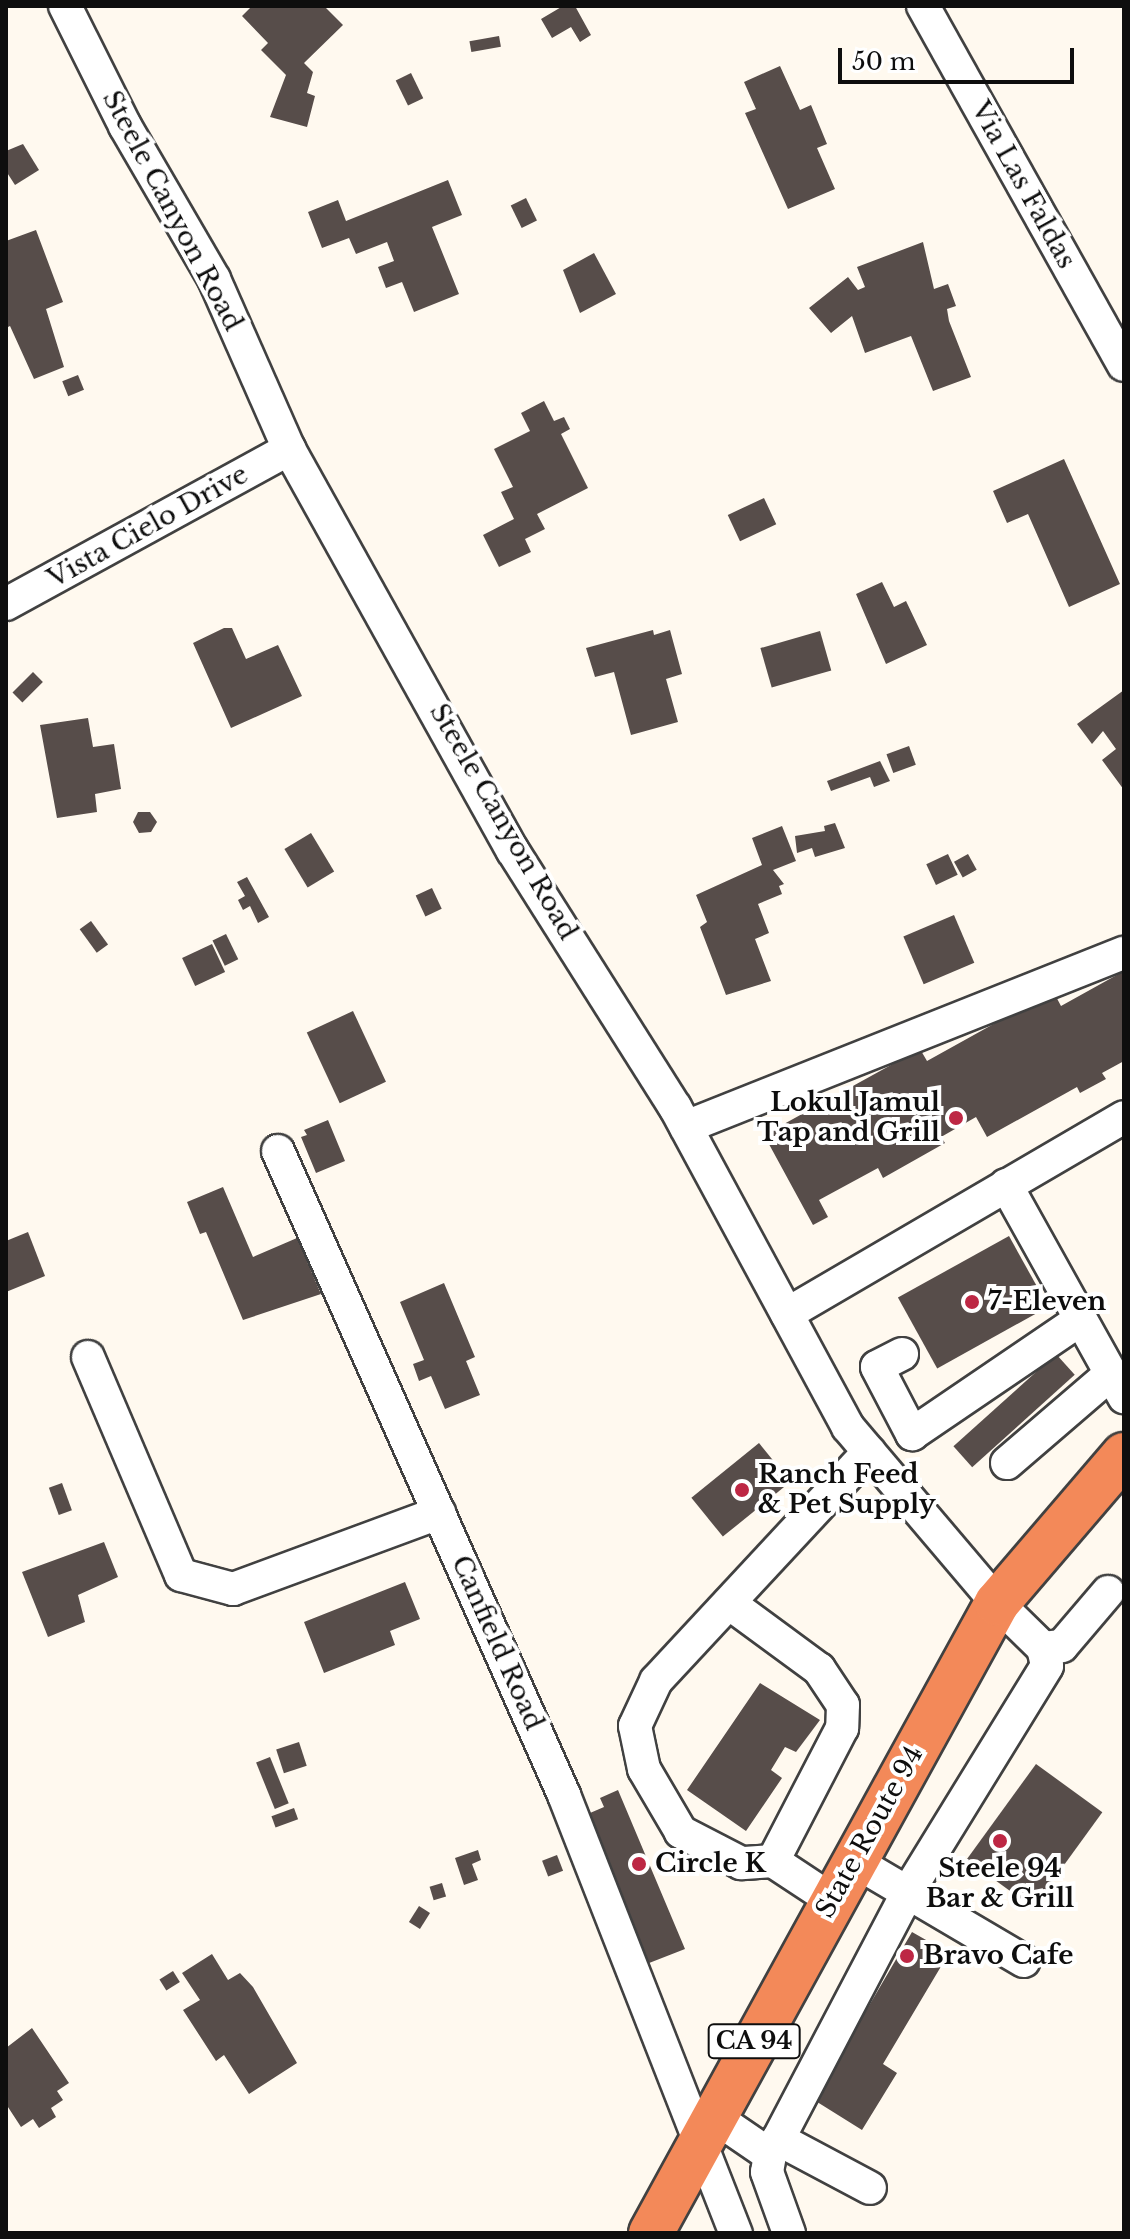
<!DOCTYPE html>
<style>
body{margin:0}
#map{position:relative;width:1130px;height:2239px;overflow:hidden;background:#fff9ef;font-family:"Libre Baskerville",serif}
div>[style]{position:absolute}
.building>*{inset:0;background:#574d4a;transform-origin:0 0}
.roads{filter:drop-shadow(2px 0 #414141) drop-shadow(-2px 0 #414141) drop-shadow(0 2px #414141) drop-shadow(0 -2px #414141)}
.minor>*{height:32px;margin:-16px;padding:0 16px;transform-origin:16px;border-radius:16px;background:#fff}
.highway>*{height:44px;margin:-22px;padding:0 22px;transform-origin:22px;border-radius:22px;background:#f38959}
.dots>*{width:22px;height:22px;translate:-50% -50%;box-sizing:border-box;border:4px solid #fff;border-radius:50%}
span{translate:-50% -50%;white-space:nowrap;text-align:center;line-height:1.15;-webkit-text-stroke:8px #fff;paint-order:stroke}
.shield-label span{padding:2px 6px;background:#fff;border:2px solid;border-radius:6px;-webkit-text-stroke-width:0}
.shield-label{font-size:24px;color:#0e0e0e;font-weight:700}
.street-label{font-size:26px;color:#0e0e0e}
.poi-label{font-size:26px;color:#0e0e0e;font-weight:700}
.right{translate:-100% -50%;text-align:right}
.left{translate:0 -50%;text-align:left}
.frame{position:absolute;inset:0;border:8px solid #0e0e0e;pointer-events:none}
.scale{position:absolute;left:838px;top:48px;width:236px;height:36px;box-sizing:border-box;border:4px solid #0e0e0e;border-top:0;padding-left:10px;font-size:24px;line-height:28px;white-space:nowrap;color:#0e0e0e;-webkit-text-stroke:6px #fff;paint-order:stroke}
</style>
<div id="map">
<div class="building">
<div style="clip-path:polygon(252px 6px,324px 6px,343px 25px,304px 63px,313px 72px,307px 93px,315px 96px,307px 127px,270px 117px,286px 75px,261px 50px,268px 43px,242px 16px)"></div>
<div style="clip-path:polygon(563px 6px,575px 6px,591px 35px,580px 42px,571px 27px,552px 38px,541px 19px)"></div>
<div style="left:499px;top:36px;width:11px;height:30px;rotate:80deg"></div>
<div style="clip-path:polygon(780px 66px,800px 110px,811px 105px,827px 144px,817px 148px,835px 189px,788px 209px,745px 113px,756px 109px,744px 82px)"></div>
<div style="left:411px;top:73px;width:28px;height:17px;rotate:64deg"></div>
<div style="clip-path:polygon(23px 144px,39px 170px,15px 185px,6px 171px,6px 151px)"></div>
<div style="clip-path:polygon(448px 180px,462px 215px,432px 227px,459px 294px,414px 312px,402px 282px,386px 288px,378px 267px,394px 261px,387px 242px,356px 254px,349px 238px,322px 248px,308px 212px,338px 200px,346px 221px)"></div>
<div style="left:526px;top:198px;width:25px;height:17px;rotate:64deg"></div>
<div style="clip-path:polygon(36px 230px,63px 302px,46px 309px,64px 367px,34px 379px,10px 326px,6px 328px,6px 241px)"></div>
<div style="clip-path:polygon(923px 242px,934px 289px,948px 284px,956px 306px,947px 309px,949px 321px,971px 377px,933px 391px,911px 336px,865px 353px,852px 316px,831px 333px,809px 308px,848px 277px,858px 290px,865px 287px,857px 267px)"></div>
<div style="clip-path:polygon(594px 253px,616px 294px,580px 313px,563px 270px)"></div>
<div style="left:78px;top:375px;width:16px;height:17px;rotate:68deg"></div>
<div style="clip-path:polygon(544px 401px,554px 421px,564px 417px,570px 429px,561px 434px,588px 488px,537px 514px,545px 529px,525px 539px,531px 552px,499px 567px,483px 535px,514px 519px,501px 492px,513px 487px,494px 449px,530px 431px,521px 413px)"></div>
<div style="clip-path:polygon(1064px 459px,1120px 584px,1069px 607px,1028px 514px,1007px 523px,993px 491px)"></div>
<div style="left:764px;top:498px;width:29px;height:40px;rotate:65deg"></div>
<div style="clip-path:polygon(882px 582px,894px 607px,906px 601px,927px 645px,886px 664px,856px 594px)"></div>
<div style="clip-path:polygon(224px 628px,232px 628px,246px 659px,278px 645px,302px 696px,231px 728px,193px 643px)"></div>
<div style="clip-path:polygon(653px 630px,654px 635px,670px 630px,682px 674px,666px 679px,678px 722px,631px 735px,614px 672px,595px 677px,586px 648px)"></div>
<div style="left:820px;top:631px;width:41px;height:62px;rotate:74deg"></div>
<div style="left:33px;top:672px;width:14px;height:29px;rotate:45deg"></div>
<div style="clip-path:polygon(1124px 690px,1124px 790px,1102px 760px,1116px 749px,1103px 731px,1092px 744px,1077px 724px)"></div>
<div style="clip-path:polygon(88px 718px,93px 747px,114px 744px,121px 789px,95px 794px,97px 812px,57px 818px,40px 725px)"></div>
<div style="left:909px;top:746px;width:20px;height:24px;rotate:70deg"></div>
<div style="clip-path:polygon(880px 761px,890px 781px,874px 787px,870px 777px,831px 791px,827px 781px)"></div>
<div style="clip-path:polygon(138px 812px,150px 812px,157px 822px,151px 832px,139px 833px,133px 822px)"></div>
<div style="clip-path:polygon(835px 823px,845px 848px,815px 857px,812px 848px,797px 853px,795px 836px,825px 831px,824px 826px)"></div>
<div style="clip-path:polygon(782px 826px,796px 861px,773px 870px,784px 884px,779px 886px,782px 894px,758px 904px,769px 933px,755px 939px,771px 981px,726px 995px,700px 927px,707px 922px,696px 895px,762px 865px,752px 838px)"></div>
<div style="left:311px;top:833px;width:45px;height:31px;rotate:59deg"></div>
<div style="left:948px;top:854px;width:23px;height:24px;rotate:65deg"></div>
<div style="left:968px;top:854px;width:18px;height:16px;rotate:61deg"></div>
<div style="clip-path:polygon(247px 877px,269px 917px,258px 923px,250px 906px,243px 910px,238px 900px,245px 896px,237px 882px)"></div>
<div style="left:432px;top:888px;width:23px;height:18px;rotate:65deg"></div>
<div style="left:954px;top:915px;width:52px;height:55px;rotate:67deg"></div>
<div style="left:91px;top:921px;width:29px;height:14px;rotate:54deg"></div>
<div style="left:226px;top:934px;width:28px;height:15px;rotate:64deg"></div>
<div style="left:212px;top:944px;width:31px;height:33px;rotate:65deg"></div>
<div style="clip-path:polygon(1124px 971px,1124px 1061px,1102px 1073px,1106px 1079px,1080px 1093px,1077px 1087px,987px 1137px,976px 1117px,941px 1137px,945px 1143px,883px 1178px,878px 1168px,819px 1200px,828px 1217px,813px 1225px,764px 1135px,920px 1049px,927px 1061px,1053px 991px,1061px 1006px)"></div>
<div style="left:353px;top:1011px;width:78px;height:51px;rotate:65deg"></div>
<div style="clip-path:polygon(328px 1120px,345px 1161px,316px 1173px,301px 1137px,307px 1135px,304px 1130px)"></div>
<div style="clip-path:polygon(223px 1187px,253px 1257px,297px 1238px,321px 1294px,243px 1320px,206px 1232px,200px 1234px,187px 1202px)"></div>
<div style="clip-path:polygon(28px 1232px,45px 1276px,6px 1292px,6px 1241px)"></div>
<div style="left:1009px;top:1236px;width:81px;height:127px;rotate:61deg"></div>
<div style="clip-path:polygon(444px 1283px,475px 1357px,466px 1361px,480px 1395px,445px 1409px,431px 1376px,419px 1381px,413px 1364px,424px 1360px,400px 1302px)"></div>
<div style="left:1056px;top:1354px;width:28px;height:138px;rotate:48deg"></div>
<div style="left:759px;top:1443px;width:50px;height:87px;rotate:51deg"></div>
<div style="left:62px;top:1483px;width:29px;height:14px;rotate:70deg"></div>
<div style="clip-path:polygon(104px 1542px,118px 1577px,78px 1595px,85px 1622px,48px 1637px,22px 1572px)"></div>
<div style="clip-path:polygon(405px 1582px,420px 1619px,390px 1631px,395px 1645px,324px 1673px,304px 1622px)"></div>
<div style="clip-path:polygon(760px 1683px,820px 1720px,796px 1752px,785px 1747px,771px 1770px,782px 1778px,746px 1831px,687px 1790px)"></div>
<div style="left:299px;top:1742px;width:25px;height:24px;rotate:72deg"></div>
<div style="left:270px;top:1757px;width:50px;height:15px;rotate:68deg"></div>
<div style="left:1036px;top:1764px;width:82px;height:118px;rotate:36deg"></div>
<div style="clip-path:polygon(618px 1790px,685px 1949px,644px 1965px,583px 1816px,604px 1807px,600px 1798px)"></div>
<div style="left:294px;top:1808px;width:12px;height:24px;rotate:70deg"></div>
<div style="clip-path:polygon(478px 1850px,481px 1860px,472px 1864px,478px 1880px,464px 1885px,455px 1858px)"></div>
<div style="left:557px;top:1855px;width:17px;height:16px;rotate:69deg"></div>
<div style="left:442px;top:1883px;width:14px;height:13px;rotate:73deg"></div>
<div style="left:419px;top:1906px;width:13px;height:19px;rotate:32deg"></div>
<div style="clip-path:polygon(912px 1932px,949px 1953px,883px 2064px,897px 2073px,862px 2130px,814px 2100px)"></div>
<div style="clip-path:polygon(212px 1954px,228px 1980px,240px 1973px,253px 1987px,297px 2063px,249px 2094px,224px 2055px,216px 2061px,183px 2010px,200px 2000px,182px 1973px)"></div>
<div style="left:173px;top:1971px;width:13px;height:16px;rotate:58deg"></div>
<div style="clip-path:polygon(32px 2028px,69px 2083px,57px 2091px,63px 2100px,51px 2108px,56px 2117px,39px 2128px,33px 2119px,21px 2127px,6px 2104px,6px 2048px)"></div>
</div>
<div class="roads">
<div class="minor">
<div style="left:65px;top:6px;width:134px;rotate:63.4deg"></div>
<div style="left:125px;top:126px;width:177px;rotate:59.8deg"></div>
<div style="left:214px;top:279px;width:186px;rotate:66.2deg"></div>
<div style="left:289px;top:449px;width:460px;rotate:60.9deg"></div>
<div style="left:513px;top:851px;width:303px;rotate:57.7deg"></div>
<div style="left:675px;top:1107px;width:364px;rotate:61.6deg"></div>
<div style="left:848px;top:1427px;width:231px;rotate:49.7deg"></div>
<div style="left:997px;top:1603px;width:64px;rotate:44.4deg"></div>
<div style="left:1043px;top:1648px;width:18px;rotate:77deg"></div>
<div style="left:1047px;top:1666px;width:265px;rotate:121.6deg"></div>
<div style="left:908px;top:1892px;width:297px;rotate:117.7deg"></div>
<div style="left:770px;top:2155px;width:69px;rotate:-145.6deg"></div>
<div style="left:923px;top:6px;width:411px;rotate:60.8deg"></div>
<div style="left:6px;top:604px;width:323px;rotate:-28.7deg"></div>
<div style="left:686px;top:1127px;width:471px;rotate:-21.7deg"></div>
<div style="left:278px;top:1151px;width:705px;rotate:66.05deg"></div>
<div style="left:564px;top:1795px;width:471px;rotate:68.6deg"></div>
<div style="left:1006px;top:1185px;width:243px;rotate:60.9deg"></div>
<div style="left:787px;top:1314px;width:390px;rotate:-30.3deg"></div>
<div style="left:902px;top:1354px;width:28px;rotate:153deg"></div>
<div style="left:877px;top:1367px;width:76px;rotate:62.4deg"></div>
<div style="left:912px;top:1434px;width:201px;rotate:-34.2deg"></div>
<div style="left:88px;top:1357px;width:237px;rotate:66.9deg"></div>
<div style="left:181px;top:1575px;width:54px;rotate:15.1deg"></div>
<div style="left:233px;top:1589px;width:220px;rotate:-20.3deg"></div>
<div style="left:1007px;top:1463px;width:133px;rotate:-40.7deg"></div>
<div style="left:729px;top:1603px;width:112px;rotate:36.3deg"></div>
<div style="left:819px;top:1669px;width:43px;rotate:56.3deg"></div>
<div style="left:843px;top:1705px;width:23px;rotate:92deg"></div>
<div style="left:842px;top:1728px;width:150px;rotate:117.4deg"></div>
<div style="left:1043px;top:1648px;width:19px;rotate:-6deg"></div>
<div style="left:1062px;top:1646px;width:71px;rotate:-49.6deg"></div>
<div style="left:854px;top:1861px;width:197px;rotate:30.5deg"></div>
<div style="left:832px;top:1900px;width:71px;rotate:-146.5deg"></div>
<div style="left:773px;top:1861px;width:32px;rotate:176deg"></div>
<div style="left:741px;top:1863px;width:68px;rotate:-152.7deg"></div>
<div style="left:681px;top:1832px;width:73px;rotate:-120.4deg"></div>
<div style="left:644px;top:1769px;width:44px;rotate:-101.8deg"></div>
<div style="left:635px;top:1726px;width:50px;rotate:-65deg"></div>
<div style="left:656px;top:1681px;width:313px;rotate:-47.1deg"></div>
<div style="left:778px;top:2139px;width:104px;rotate:28deg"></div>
<div style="left:770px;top:2155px;width:17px;rotate:100deg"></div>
<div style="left:767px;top:2172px;width:65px;rotate:70.2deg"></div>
</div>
<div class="highway">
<div style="left:651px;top:2233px;width:719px;rotate:-61.22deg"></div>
<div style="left:997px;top:1603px;width:195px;rotate:-49.4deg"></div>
</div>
</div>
<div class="dots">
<div style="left:956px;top:1118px;background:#bd2744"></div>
<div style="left:972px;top:1302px;background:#bd2744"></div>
<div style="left:742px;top:1490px;background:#bd2744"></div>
<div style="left:1000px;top:1841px;background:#bd2744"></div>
<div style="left:639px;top:1864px;background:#bd2744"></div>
<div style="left:907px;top:1956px;background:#bd2744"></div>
</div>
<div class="shield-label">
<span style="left:754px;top:2041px">CA 94</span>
</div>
<div class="street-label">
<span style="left:1023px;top:185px;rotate:61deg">Via Las Faldas</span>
<span style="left:172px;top:211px;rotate:62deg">Steele Canyon Road</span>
<span style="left:148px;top:527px;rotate:-29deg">Vista Cielo Drive</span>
<span style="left:503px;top:822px;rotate:60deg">Steele Canyon Road</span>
<span style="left:497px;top:1643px;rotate:66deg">Canfield Road</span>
<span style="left:870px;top:1832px;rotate:-61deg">State Route 94</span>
</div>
<div class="poi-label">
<span class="right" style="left:940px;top:1118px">Lokul Jamul<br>Tap and Grill</span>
<span class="left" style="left:988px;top:1302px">7-Eleven</span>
<span class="left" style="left:758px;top:1490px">Ranch Feed<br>&amp; Pet Supply</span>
<span class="left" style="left:655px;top:1864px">Circle K</span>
<span style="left:1000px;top:1884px">Steele 94<br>Bar &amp; Grill</span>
<span class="left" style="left:923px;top:1956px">Bravo Cafe</span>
</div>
<div class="frame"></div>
<div class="scale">50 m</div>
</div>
